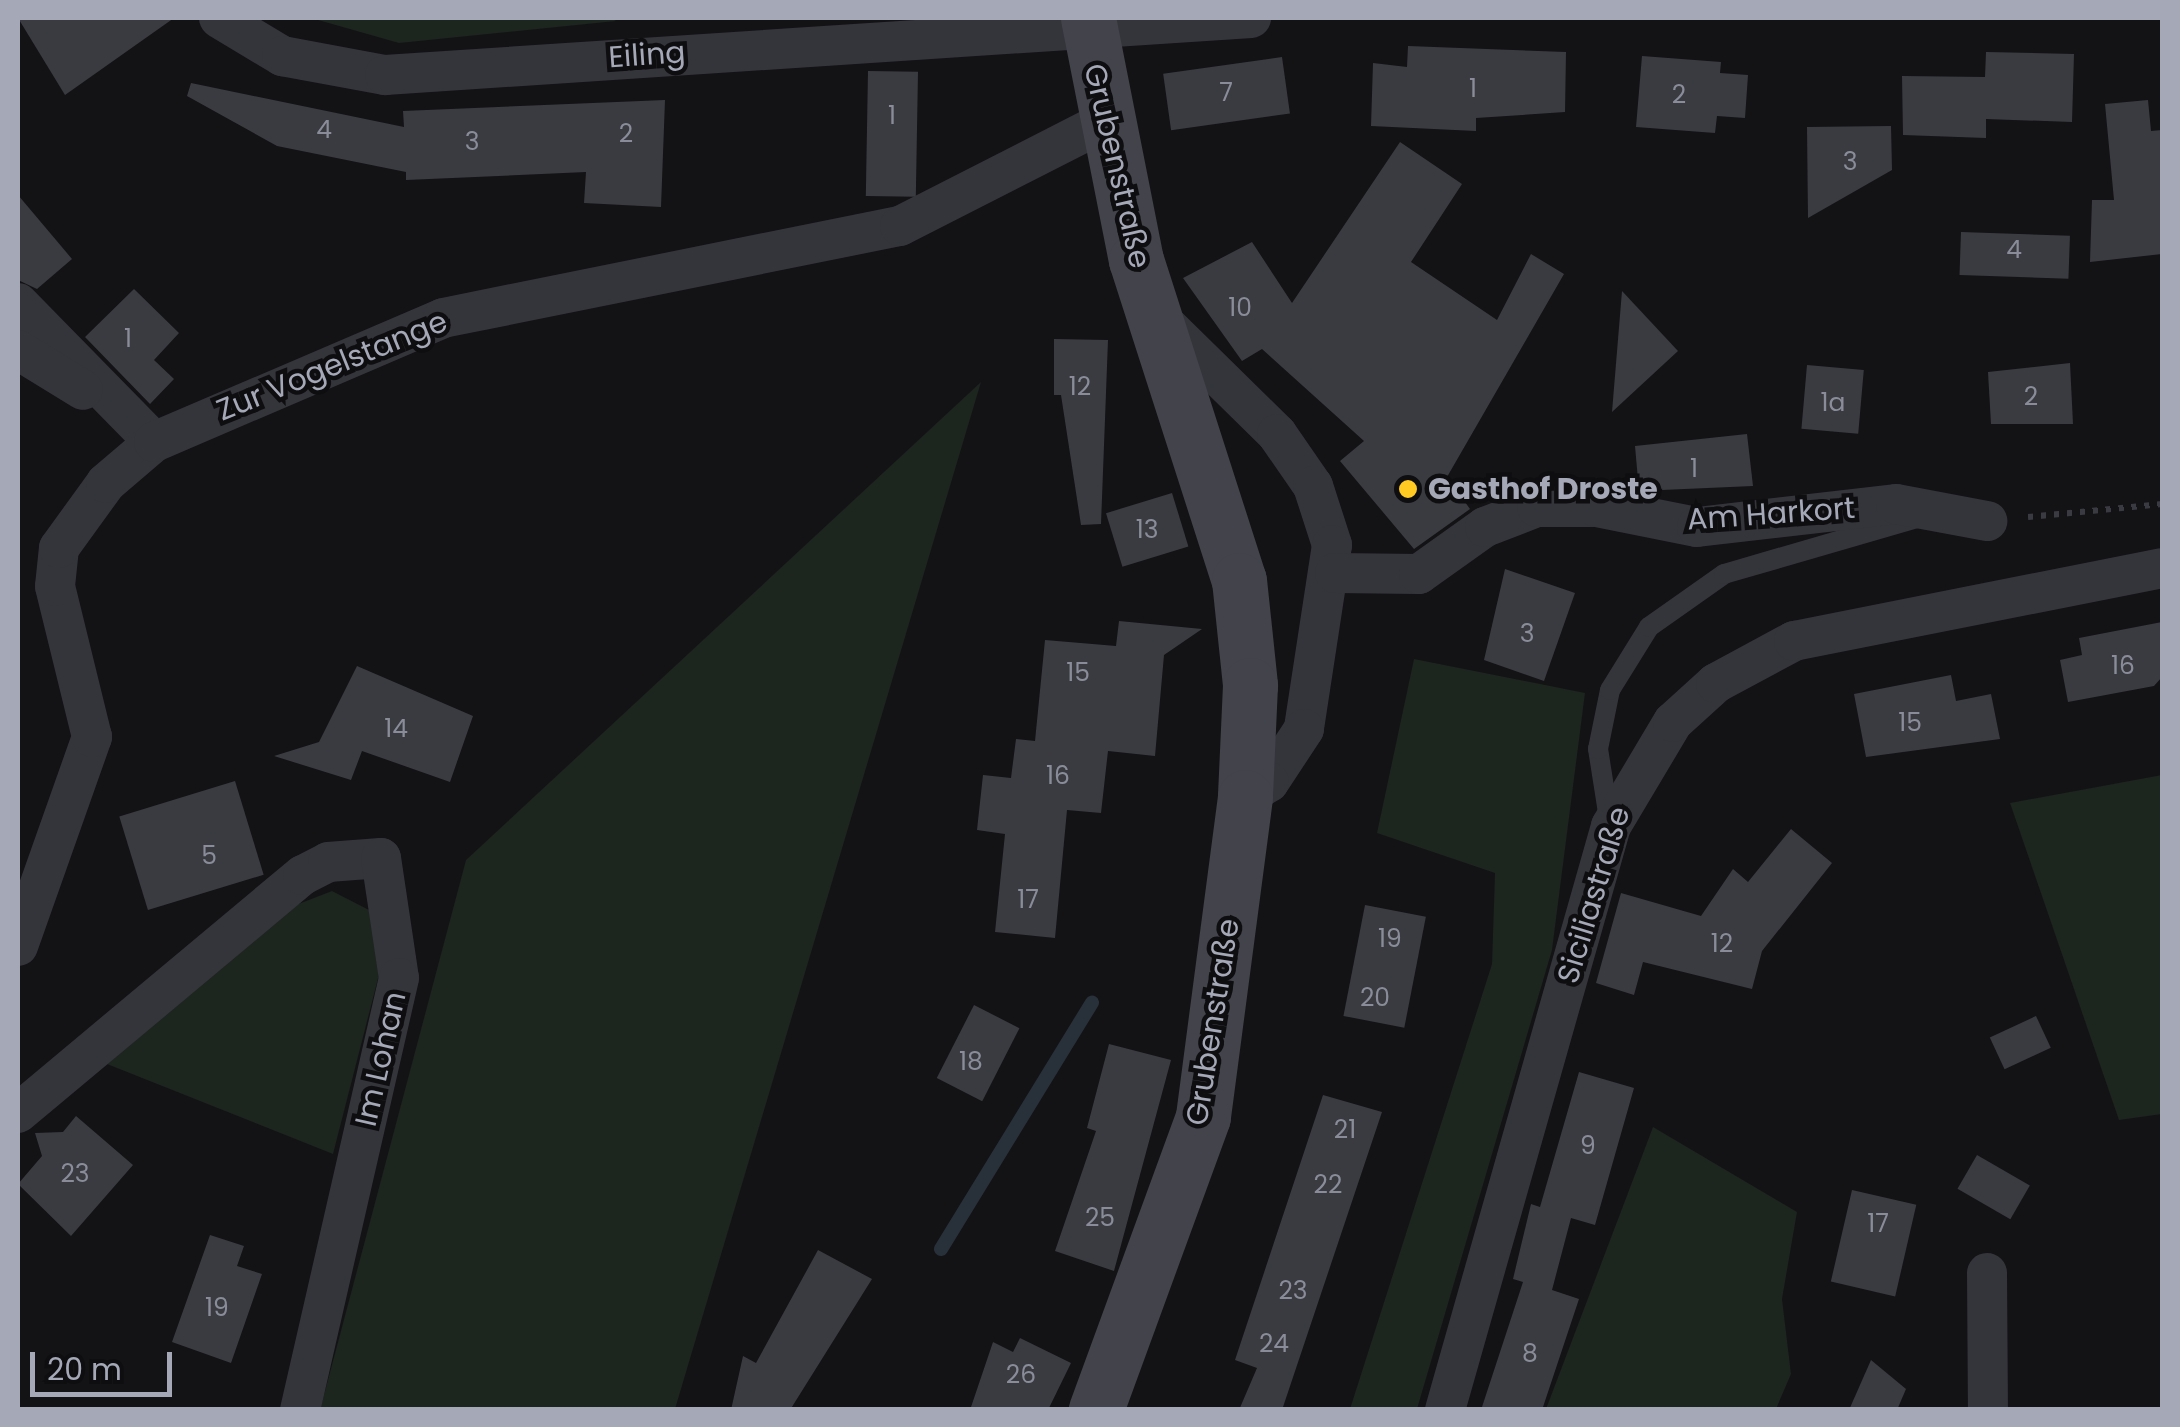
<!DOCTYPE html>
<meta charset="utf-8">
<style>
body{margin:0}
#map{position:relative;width:2180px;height:1427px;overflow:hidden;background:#131315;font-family:Poppins,sans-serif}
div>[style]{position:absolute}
.green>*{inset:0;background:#1d251f}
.stream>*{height:14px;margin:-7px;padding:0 7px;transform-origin:7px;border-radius:7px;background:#28303a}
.building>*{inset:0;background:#3a3b40;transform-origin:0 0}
.path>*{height:6px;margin-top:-3px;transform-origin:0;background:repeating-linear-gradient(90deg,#3a3b42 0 5px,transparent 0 13px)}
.lane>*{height:20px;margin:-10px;padding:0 10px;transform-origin:10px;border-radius:10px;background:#34343b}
.street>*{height:40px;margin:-20px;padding:0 20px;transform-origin:20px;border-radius:20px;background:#34343b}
.secondary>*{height:55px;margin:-27.5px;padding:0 27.5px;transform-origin:27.5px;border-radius:27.5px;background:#42434b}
.dots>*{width:28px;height:28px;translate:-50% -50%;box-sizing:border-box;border:5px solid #0e0e10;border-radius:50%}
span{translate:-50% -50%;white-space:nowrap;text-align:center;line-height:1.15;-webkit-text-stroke:9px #0e0e10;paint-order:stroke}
.number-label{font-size:25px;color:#8a8d99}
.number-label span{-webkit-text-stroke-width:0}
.street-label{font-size:30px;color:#a4a8b7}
.poi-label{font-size:30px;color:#a4a8b7;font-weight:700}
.left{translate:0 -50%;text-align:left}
.frame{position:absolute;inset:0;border:20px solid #a4a8b7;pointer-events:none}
.scale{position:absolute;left:30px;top:1352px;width:142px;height:45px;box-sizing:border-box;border:5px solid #a4a8b7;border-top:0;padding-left:12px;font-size:30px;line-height:35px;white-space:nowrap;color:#a4a8b7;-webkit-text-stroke:8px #0e0e10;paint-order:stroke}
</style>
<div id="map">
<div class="green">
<div style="clip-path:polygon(311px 18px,611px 18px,616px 21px,399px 43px)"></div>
<div style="clip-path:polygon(981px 382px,675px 1409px,320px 1410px,466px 860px)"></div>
<div style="clip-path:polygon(1414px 659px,1585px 693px,1552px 950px,1417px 1409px,1350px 1409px,1492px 964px,1495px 873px,1377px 833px)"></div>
<div style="clip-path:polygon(2162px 775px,2162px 1114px,2119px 1120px,2010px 803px)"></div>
<div style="clip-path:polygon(332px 891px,371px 911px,382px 963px,333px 1154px,107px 1064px,283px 910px)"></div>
<div style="clip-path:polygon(1653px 1127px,1797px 1212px,1782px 1299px,1791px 1374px,1776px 1409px,1546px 1409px)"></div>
</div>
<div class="stream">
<div style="left:941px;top:1249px;width:289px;rotate:-58.5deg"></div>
</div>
<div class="building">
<div style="clip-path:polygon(18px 18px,174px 18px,65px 95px)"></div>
<div style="clip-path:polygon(1408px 46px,1566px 52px,1565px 112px,1476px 118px,1476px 131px,1371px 126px,1373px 63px,1407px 67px)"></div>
<div style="clip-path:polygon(1986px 52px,2074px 54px,2072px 122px,1986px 119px,1986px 138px,1903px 135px,1902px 76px,1985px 77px)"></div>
<div style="clip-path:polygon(1642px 56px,1721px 62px,1720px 73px,1748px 75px,1745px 118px,1717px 116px,1715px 133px,1636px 127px)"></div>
<div style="left:1282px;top:57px;width:57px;height:120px;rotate:82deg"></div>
<div style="left:868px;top:71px;width:50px;height:125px;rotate:1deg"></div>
<div style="clip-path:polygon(191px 83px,404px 127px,403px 111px,665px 100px,661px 207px,584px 203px,586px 172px,406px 180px,406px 172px,277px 146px,187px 96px)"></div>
<div style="clip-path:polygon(2148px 100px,2151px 131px,2162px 130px,2162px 254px,2090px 262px,2092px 200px,2114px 200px,2105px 104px)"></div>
<div style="clip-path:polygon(1891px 126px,1892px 170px,1808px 218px,1807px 127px)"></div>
<div style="clip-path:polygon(1400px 142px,1462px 184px,1411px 262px,1497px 320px,1531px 254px,1564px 274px,1447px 477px,1470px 509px,1414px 549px,1340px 461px,1364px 441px,1262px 349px,1242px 361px,1183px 278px,1252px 242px,1292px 303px)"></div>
<div style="clip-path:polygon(18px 195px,72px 259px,37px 289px,18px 280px)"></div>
<div style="left:1961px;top:232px;width:109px;height:43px;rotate:2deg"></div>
<div style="clip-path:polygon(134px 289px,179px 333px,154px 360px,174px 379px,150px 404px,85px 337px)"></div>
<div style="clip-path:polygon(1622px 291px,1678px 351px,1612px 412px)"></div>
<div style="clip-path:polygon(1054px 339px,1108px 340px,1101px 524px,1081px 525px,1061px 395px,1054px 395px)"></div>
<div style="clip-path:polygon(2070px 363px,2073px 424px,1991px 424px,1988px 372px)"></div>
<div style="left:1807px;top:365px;width:57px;height:64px;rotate:5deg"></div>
<div style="clip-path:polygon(1747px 434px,1753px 486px,1639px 491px,1635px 446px)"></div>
<div style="left:1172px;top:493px;width:56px;height:69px;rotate:73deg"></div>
<div style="clip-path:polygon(1505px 569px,1575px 593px,1544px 681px,1484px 660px)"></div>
<div style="clip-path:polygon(1119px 621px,1202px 629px,1164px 655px,1155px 756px,1108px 751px,1101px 813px,1067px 810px,1055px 938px,995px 932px,1005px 834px,977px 830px,983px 775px,1011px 778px,1016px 739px,1035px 741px,1045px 640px,1116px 646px)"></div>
<div style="clip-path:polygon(2162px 622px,2162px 677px,2154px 686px,2068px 702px,2060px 660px,2082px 655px,2079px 638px)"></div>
<div style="clip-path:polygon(357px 666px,473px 716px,450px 782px,362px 751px,351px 780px,274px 756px,319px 742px)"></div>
<div style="clip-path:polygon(1951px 675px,1956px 701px,1991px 694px,2000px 739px,1866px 757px,1854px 694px)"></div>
<div style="left:235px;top:781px;width:98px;height:121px;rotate:73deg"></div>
<div style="clip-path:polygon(1791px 829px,1832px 863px,1762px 951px,1752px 989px,1643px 962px,1634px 995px,1596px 983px,1621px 893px,1701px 916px,1733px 869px,1748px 882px)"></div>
<div style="left:1365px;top:905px;width:62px;height:113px;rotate:11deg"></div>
<div style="left:974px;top:1005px;width:51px;height:82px;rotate:27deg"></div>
<div style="left:2036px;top:1016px;width:35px;height:51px;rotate:65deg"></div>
<div style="clip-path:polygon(1109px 1044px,1171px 1060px,1114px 1271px,1055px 1251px,1096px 1131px,1087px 1128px)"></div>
<div style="clip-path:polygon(1579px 1072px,1634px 1088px,1595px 1225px,1571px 1218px,1552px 1290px,1579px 1299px,1542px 1410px,1481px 1410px,1523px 1282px,1513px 1279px,1531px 1204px,1540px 1207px)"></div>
<div style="clip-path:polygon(1323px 1095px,1382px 1112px,1282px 1410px,1239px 1410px,1257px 1368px,1235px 1360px)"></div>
<div style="clip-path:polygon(76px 1116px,133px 1165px,71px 1236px,18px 1184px,42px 1156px,35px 1133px,63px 1132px)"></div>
<div style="left:1977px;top:1155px;width:61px;height:39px;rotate:30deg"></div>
<div style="left:1852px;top:1190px;width:66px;height:94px;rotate:13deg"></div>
<div style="clip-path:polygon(210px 1235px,244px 1246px,237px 1266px,262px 1274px,231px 1363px,172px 1342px)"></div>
<div style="clip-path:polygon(818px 1250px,872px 1279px,790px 1410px,731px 1410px,743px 1356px,756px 1363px)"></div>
<div style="clip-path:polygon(1020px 1338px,1071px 1363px,1048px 1410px,970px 1410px,993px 1342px,1013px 1352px)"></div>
<div style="clip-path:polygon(1871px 1360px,1906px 1389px,1897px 1410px,1849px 1410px)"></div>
</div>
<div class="path">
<div style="left:2028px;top:517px;width:135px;rotate:-5.5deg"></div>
</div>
<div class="lane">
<div style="left:1609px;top:819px;width:71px;rotate:-98.9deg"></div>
<div style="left:1598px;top:749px;width:60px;rotate:-78.5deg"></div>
<div style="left:1610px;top:690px;width:74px;rotate:-58.2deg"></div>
<div style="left:1649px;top:627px;width:92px;rotate:-35.2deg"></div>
<div style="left:1724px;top:574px;width:204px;rotate:-16.2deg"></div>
</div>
<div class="street">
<div style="left:219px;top:18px;width:74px;rotate:31.1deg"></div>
<div style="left:282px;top:56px;width:105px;rotate:10.5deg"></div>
<div style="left:385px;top:75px;width:868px;rotate:-3.77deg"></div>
<div style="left:18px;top:303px;width:194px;rotate:45.6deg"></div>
<div style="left:1158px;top:317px;width:167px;rotate:44.5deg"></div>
<div style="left:1277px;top:434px;width:63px;rotate:55.3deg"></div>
<div style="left:1313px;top:486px;width:62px;rotate:72.1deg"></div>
<div style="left:1332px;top:545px;width:186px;rotate:98.7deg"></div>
<div style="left:1304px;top:729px;width:64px;rotate:123.4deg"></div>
<div style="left:1269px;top:782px;width:28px;rotate:148deg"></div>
<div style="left:18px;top:350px;width:76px;rotate:31.6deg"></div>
<div style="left:1335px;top:573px;width:84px;rotate:0.7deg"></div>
<div style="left:1419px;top:574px;width:81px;rotate:-35.5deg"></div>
<div style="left:1485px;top:527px;width:56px;rotate:-21deg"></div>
<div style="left:1537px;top:507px;width:59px"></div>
<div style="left:1596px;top:507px;width:103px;rotate:11.2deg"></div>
<div style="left:1697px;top:527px;width:200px;rotate:-6.6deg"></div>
<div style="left:1896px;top:504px;width:93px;rotate:10.6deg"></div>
<div style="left:18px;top:946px;width:222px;rotate:-70.5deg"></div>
<div style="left:92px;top:737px;width:155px;rotate:-103.8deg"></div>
<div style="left:55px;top:586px;width:38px;rotate:-84deg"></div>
<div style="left:59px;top:548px;width:80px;rotate:-54.1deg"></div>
<div style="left:106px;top:483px;width:63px;rotate:-40.5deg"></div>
<div style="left:154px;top:442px;width:314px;rotate:-23.2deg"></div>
<div style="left:443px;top:318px;width:466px;rotate:-11.4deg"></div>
<div style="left:900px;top:226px;width:227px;rotate:-27deg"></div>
<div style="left:18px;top:1113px;width:371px;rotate:-39.9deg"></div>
<div style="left:303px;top:875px;width:28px;rotate:-27deg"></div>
<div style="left:328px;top:862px;width:53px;rotate:-4.3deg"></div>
<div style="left:381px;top:858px;width:121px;rotate:81.5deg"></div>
<div style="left:399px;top:978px;width:443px;rotate:102.9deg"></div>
<div style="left:1987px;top:1273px;width:137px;rotate:89.6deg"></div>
<div style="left:1445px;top:1410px;width:607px;rotate:-74.13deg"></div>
<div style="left:1611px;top:826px;width:121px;rotate:-59.2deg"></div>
<div style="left:1673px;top:722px;width:58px;rotate:-42.2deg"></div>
<div style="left:1716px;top:683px;width:89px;rotate:-28.3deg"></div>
<div style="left:1794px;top:641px;width:375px;rotate:-11.2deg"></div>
</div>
<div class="secondary">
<div style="left:1088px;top:18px;width:247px;rotate:78.8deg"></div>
<div style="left:1136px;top:260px;width:336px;rotate:72.2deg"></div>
<div style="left:1239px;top:580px;width:106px;rotate:84deg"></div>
<div style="left:1250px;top:685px;width:112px;rotate:92.6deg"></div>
<div style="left:1245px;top:797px;width:323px;rotate:97.5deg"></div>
<div style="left:1203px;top:1117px;width:312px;rotate:110.1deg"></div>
</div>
<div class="dots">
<div style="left:1408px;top:489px;background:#ffca21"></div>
</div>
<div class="number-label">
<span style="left:1473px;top:89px">1</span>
<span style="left:1226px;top:93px">7</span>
<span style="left:1679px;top:95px">2</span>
<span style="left:892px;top:116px">1</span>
<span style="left:324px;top:130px">4</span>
<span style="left:626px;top:134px">2</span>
<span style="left:472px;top:142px">3</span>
<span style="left:1850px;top:162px">3</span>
<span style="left:2014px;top:250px">4</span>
<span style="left:1240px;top:308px">10</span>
<span style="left:128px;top:339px">1</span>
<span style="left:1080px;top:387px">12</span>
<span style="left:2031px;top:397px">2</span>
<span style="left:1833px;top:403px">1a</span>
<span style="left:1694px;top:469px">1</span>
<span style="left:1147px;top:530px">13</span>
<span style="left:1527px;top:634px">3</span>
<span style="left:2123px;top:666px">16</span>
<span style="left:1078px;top:673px">15</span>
<span style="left:1910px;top:723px">15</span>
<span style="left:396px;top:729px">14</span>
<span style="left:1058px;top:776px">16</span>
<span style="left:209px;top:856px">5</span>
<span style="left:1028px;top:900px">17</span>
<span style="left:1390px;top:939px">19</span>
<span style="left:1722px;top:944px">12</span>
<span style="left:1375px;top:998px">20</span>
<span style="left:971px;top:1062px">18</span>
<span style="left:1345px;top:1130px">21</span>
<span style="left:1588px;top:1146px">9</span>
<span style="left:75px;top:1174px">23</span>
<span style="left:1328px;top:1185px">22</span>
<span style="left:1100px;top:1218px">25</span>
<span style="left:1878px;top:1224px">17</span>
<span style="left:1293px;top:1291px">23</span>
<span style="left:217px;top:1308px">19</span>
<span style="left:1274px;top:1344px">24</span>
<span style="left:1530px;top:1354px">8</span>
<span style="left:1021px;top:1375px">26</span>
</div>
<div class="street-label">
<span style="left:647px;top:55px;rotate:-4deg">Eiling</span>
<span style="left:1117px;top:166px;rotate:77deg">Grubenstraße</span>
<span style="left:332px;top:366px;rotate:-22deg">Zur Vogelstange</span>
<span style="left:1771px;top:514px;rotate:-4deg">Am Harkort</span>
<span style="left:1594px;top:895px;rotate:-73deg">Siciliastraße</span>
<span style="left:1213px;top:1022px;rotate:-81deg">Grubenstraße</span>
<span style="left:381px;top:1059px;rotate:-77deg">Im Lohan</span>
</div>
<div class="poi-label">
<span class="left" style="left:1428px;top:489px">Gasthof Droste</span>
</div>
<div class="frame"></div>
<div class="scale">20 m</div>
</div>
